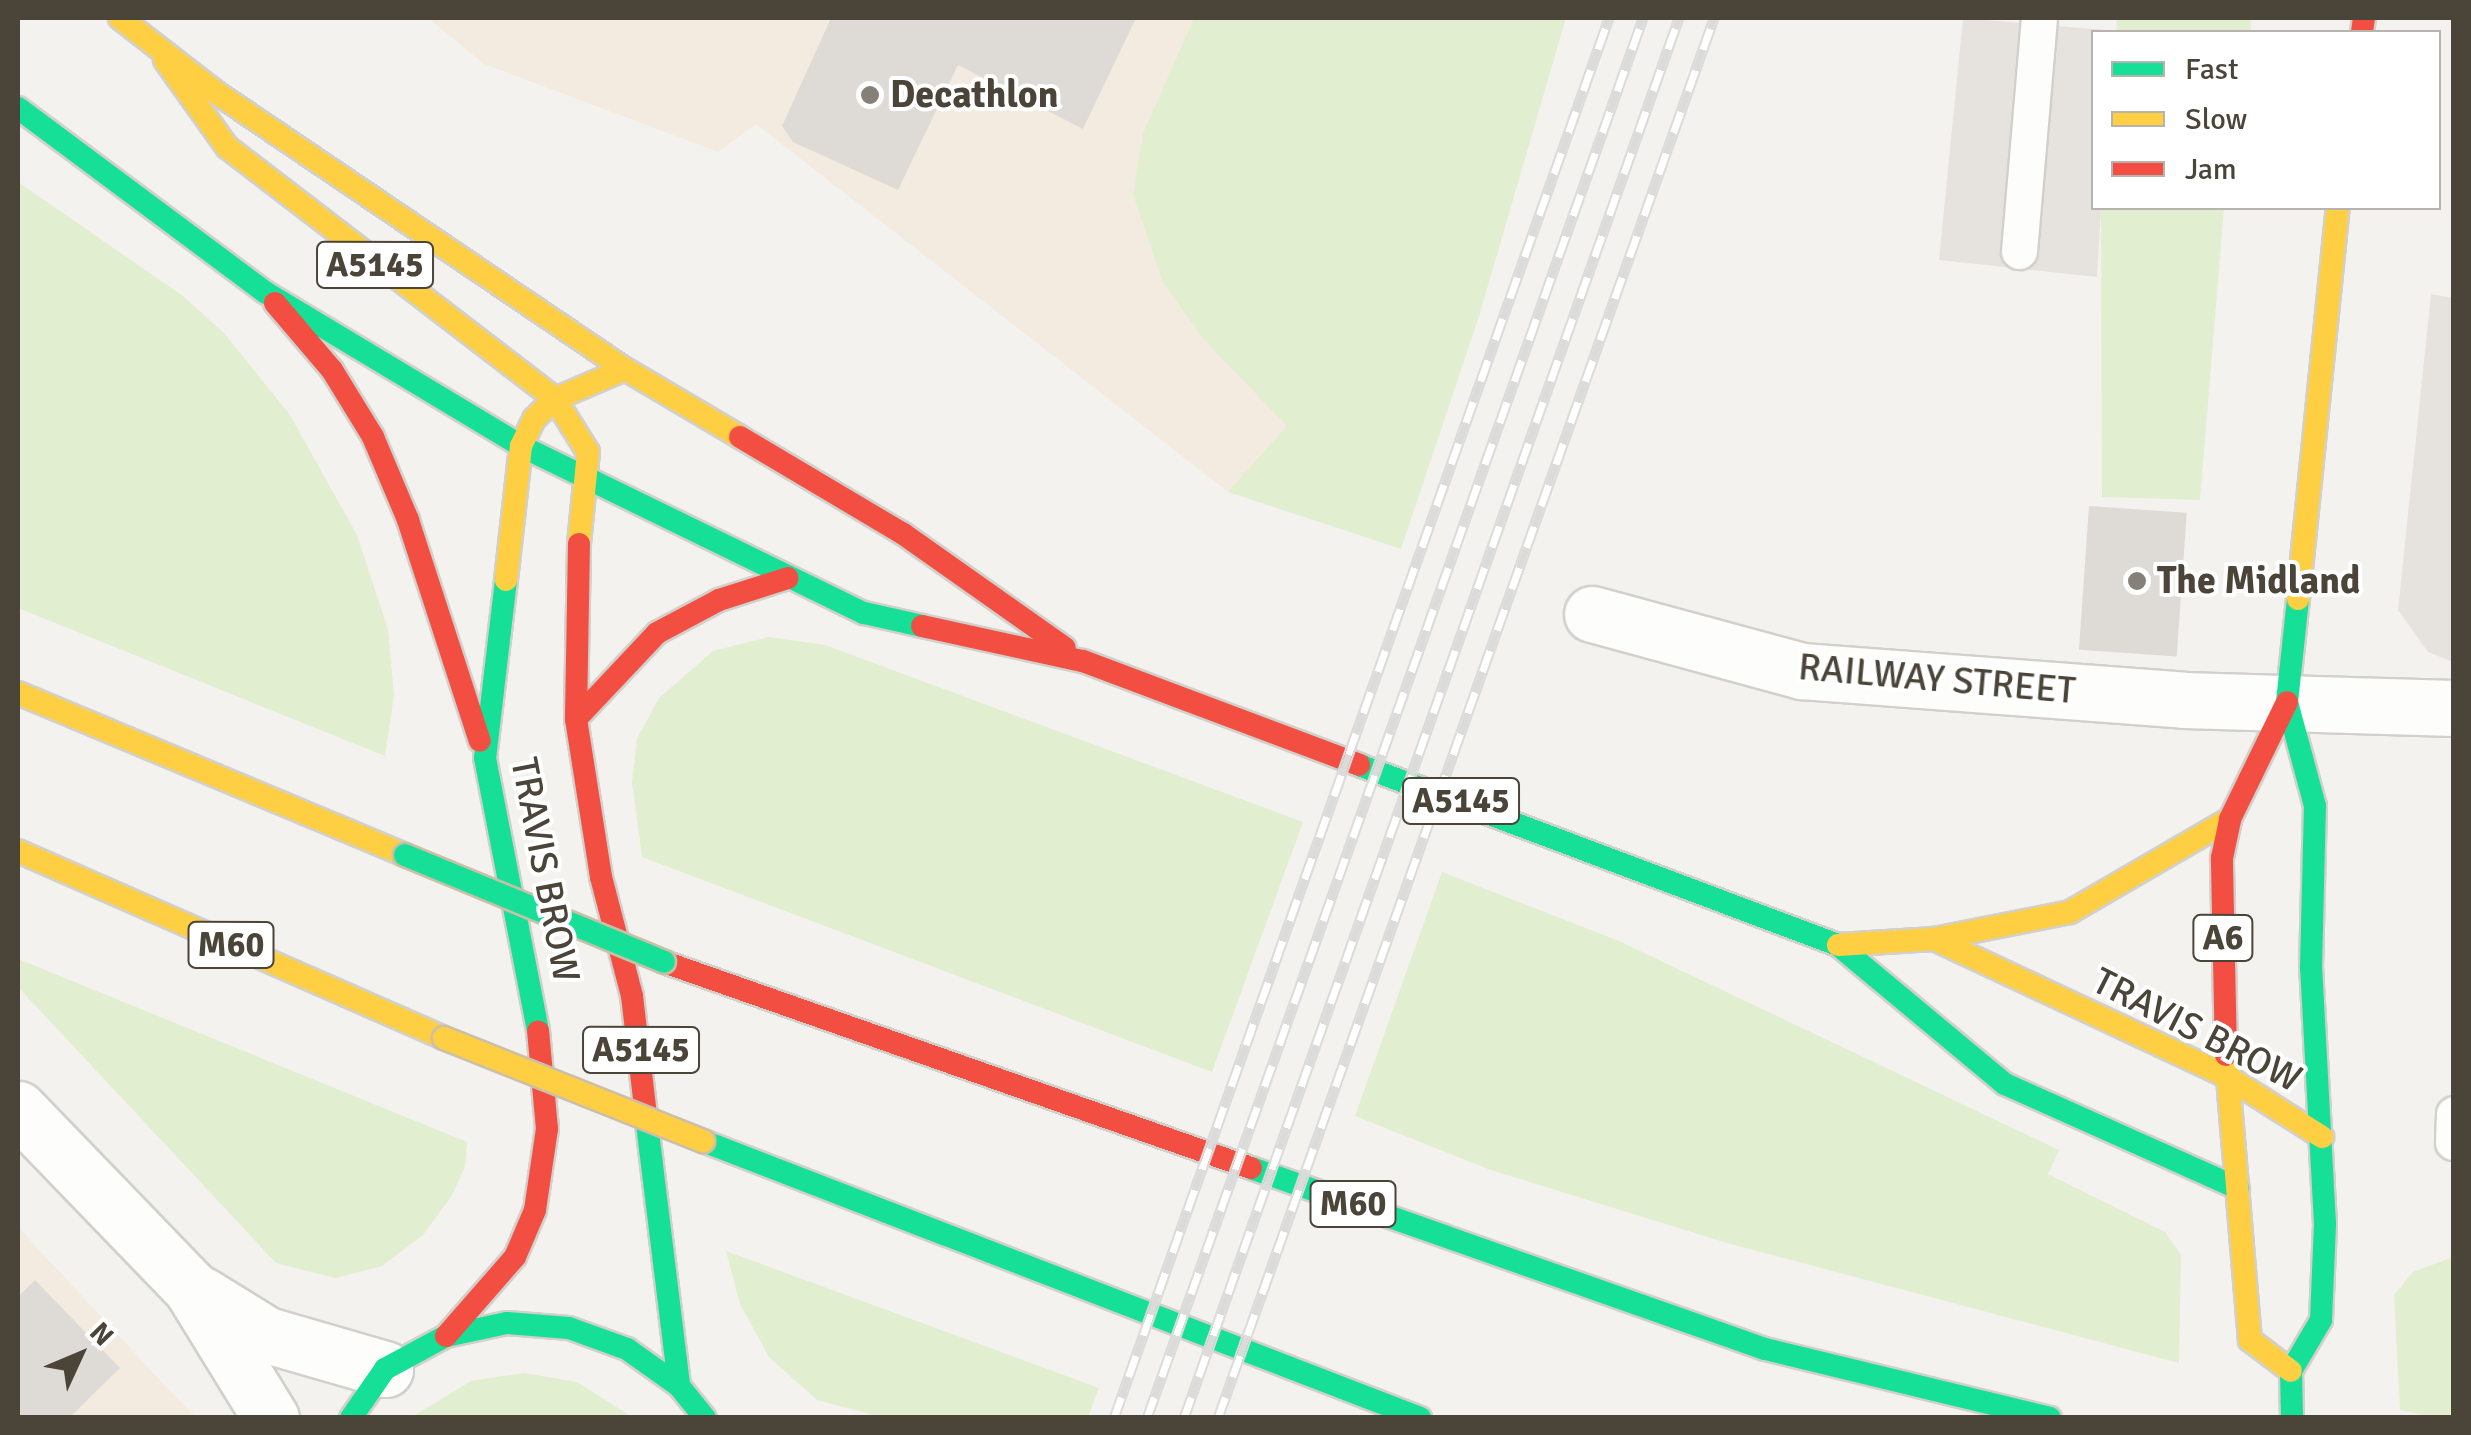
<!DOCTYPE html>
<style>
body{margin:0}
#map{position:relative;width:2471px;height:1435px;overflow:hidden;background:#f4f2ee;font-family:Signika,sans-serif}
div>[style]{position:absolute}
.commercial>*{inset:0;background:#f3ebdf}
.green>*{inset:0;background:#e1eecf}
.parking>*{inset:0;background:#e6e3df}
.building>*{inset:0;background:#dedbd6;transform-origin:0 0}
.roads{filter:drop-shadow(2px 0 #d2d0cb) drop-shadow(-2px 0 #d2d0cb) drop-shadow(0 2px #d2d0cb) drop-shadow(0 -2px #d2d0cb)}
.lane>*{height:35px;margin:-17.5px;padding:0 17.5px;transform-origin:17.5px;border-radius:17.5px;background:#fdfdfc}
.street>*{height:55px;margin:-27.5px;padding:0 27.5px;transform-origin:27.5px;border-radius:27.5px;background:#fdfdfc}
.fast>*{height:22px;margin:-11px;padding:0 11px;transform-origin:11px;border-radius:11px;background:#16e098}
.slow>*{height:22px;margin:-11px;padding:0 11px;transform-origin:11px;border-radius:11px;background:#ffcf43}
.jam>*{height:22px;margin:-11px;padding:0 11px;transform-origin:11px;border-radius:11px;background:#f24e42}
.rail>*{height:11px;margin-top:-5.5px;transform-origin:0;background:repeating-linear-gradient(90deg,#fff 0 22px,#dbdbda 0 44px);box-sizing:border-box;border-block:2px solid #dbdbda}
.bridges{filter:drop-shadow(2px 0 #ccbfa9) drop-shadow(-2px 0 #ccbfa9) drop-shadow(0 2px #ccbfa9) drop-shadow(0 -2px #ccbfa9)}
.fast-bridge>*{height:22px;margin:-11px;padding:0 11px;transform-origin:11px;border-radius:11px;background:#16e098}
.slow-bridge>*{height:22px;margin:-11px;padding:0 11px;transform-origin:11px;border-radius:11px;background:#ffcf43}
.dots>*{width:28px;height:28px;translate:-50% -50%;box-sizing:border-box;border:5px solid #fff;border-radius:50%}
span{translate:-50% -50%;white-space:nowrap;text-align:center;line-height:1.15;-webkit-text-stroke:8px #fff;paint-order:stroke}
.shield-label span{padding:2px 8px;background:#fff;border:2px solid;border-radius:8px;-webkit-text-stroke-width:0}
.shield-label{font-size:35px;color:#4b4439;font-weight:700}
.poi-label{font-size:38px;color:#4b4439;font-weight:700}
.left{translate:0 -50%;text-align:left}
.street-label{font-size:38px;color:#4b4439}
.frame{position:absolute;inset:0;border:20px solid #4b4439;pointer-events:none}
.legend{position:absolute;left:2091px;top:30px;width:350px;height:180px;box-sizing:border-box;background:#fff;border:2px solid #b7b4b0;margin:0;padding:12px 18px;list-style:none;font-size:30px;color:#4b4439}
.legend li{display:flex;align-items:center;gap:20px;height:50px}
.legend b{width:50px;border:2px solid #b7b4b0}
.north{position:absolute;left:30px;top:1305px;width:100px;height:100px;-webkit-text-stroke:8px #fff;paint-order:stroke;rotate:46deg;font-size:28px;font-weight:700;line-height:40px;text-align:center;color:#4b4439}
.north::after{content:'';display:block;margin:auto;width:35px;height:45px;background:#4b4439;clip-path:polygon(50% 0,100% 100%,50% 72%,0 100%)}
</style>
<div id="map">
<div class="commercial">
<div style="clip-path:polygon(428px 18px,1194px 18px,1143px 133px,1163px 283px,1205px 341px,1288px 426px,1228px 492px,756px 124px,718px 152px,484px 64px)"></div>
<div style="clip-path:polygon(18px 1227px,170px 1391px,196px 1417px,18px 1417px)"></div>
</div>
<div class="green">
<div style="clip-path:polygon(1194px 18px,1566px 18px,1480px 313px,1401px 549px,1228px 492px,1287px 426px,1205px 341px,1163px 283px,1133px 194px,1143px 133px)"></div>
<div style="clip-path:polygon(2117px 18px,2249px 18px,2251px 23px,2250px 32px,2116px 32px)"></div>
<div style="clip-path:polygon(18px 182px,183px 296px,224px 333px,290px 415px,357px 535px,388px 629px,394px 695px,385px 756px,18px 608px)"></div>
<div style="clip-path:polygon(2101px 208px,2224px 208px,2200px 500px,2102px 497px)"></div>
<div style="clip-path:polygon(769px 637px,825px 645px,1303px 822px,1212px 1072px,642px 857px,632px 782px,637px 739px,659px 698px,713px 651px)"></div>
<div style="clip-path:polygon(1442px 872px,1619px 941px,2059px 1150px,2048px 1174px,2165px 1232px,2181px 1255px,2179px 1363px,1727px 1243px,1488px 1169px,1355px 1116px)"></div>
<div style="clip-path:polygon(18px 959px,467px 1142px,465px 1167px,451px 1197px,423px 1235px,382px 1266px,335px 1278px,276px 1263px,18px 987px)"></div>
<div style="clip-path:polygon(726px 1251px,1099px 1388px,1088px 1417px,881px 1417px,817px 1400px,769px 1357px,740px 1304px)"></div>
<div style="clip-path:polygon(2453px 1257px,2453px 1417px,2432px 1417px,2400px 1410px,2394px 1295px,2413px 1272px)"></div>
<div style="clip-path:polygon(524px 1373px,577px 1382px,632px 1417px,412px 1417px,471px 1381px)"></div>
</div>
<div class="parking">
<div style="clip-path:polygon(1963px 18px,2116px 31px,2094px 32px,2094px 208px,2101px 208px,2097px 277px,1939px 260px)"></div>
<div style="clip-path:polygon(2431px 294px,2453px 298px,2453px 662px,2428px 652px,2398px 610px)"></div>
</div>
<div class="building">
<div style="clip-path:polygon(831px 18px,1136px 18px,1083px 129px,958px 65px,898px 190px,793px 142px,782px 126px)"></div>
<div style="left:2089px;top:506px;width:98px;height:144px;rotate:4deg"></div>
<div style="clip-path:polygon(35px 1280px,120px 1368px,69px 1418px,18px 1418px,18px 1297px)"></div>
</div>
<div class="roads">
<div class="lane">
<div style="left:2019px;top:251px;width:234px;rotate:-85.1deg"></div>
<div style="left:2453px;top:1142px;width:28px;rotate:-88deg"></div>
</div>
<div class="street">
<div style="left:1592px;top:614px;width:218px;rotate:15.2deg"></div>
<div style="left:1802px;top:671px;width:383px;rotate:4.3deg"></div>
<div style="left:2184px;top:700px;width:270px;rotate:1.7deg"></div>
<div style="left:18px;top:1109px;width:249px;rotate:46deg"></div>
<div style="left:191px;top:1288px;width:153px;rotate:58.4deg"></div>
<div style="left:202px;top:1295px;width:76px;rotate:31.6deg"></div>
<div style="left:267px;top:1335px;width:123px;rotate:16.1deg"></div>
</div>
<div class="fast">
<div style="left:18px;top:108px;width:308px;rotate:36.7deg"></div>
<div style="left:265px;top:292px;width:299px;rotate:31deg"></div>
<div style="left:521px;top:446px;width:381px;rotate:26deg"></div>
<div style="left:864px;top:613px;width:59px;rotate:12.6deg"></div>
<div style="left:506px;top:580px;width:179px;rotate:96.7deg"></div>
<div style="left:485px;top:758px;width:278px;rotate:79deg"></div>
<div style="left:1359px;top:765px;width:512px;rotate:20.6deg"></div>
<div style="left:1838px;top:945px;width:217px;rotate:39.8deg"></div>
<div style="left:2005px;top:1084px;width:255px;rotate:24.1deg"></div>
<div style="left:646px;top:1116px;width:272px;rotate:83deg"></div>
<div style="left:703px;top:1141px;width:769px;rotate:21.12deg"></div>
<div style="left:1251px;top:1168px;width:545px;rotate:19.4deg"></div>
<div style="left:1765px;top:1349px;width:293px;rotate:13.6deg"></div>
<div style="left:351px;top:1418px;width:60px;rotate:-55.2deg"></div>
<div style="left:385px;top:1369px;width:69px;rotate:-28.4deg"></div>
<div style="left:446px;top:1336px;width:62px;rotate:-12deg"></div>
<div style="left:507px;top:1323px;width:62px;rotate:4.6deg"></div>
<div style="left:569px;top:1328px;width:62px;rotate:19.9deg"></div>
<div style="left:627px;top:1349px;width:64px;rotate:35.4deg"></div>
<div style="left:679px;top:1386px;width:41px;rotate:50.9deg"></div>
<div style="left:2292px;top:1418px;width:47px;rotate:-91.2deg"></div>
<div style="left:2291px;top:1371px;width:59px;rotate:-59.5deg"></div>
<div style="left:2321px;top:1320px;width:96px;rotate:-87.6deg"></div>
<div style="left:2325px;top:1224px;width:256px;rotate:-93.1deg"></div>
<div style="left:2311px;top:968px;width:162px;rotate:-88.6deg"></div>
<div style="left:2315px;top:806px;width:108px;rotate:-105.1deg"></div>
<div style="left:2287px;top:702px;width:104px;rotate:-83.9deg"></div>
</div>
<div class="slow">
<div style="left:120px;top:18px;width:119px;rotate:37.8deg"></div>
<div style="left:214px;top:91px;width:496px;rotate:34.1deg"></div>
<div style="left:625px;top:369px;width:134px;rotate:30.6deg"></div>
<div style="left:165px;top:60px;width:107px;rotate:54.5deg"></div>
<div style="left:227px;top:147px;width:414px;rotate:37.5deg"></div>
<div style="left:555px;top:399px;width:62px;rotate:58.1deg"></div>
<div style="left:588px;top:452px;width:92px;rotate:95.6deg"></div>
<div style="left:506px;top:580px;width:135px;rotate:-83.6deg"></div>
<div style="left:521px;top:446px;width:30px;rotate:-64deg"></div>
<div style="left:534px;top:419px;width:29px;rotate:-44deg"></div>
<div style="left:555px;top:399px;width:76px;rotate:-23.2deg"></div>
<div style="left:2298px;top:599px;width:393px;rotate:-84.2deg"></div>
<div style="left:18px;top:693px;width:420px;rotate:22.7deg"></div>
<div style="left:18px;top:851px;width:465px;rotate:23.7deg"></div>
<div style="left:1934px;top:939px;width:139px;rotate:-11.2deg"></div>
<div style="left:2070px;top:912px;width:185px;rotate:-30.2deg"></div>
<div style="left:1838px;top:945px;width:96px;rotate:-3.6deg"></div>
<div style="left:1934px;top:939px;width:323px;rotate:25.1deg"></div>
<div style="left:2226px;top:1076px;width:114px;rotate:32.4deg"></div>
<div style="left:2226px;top:1055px;width:286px;rotate:85.2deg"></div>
<div style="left:2250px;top:1340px;width:51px;rotate:37.1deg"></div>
</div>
<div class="jam">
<div style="left:2362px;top:32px;width:14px;rotate:-82deg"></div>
<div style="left:275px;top:303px;width:88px;rotate:49.6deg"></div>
<div style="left:332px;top:370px;width:79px;rotate:58.5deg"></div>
<div style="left:373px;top:437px;width:90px;rotate:67.1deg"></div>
<div style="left:408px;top:520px;width:232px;rotate:72deg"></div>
<div style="left:740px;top:437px;width:188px;rotate:30.7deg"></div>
<div style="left:902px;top:533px;width:199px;rotate:35.2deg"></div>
<div style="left:579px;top:544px;width:175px;rotate:91deg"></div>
<div style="left:576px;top:719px;width:160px;rotate:81deg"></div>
<div style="left:601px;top:877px;width:123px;rotate:75.4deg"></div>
<div style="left:632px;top:996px;width:121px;rotate:83.3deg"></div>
<div style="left:922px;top:626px;width:165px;rotate:12.3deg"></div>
<div style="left:1083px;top:661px;width:295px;rotate:20.6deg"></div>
<div style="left:576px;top:719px;width:118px;rotate:-46.7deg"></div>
<div style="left:657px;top:633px;width:70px;rotate:-28deg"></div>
<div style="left:719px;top:600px;width:72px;rotate:-17.7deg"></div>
<div style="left:664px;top:962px;width:622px;rotate:19.34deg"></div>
<div style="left:2226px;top:1055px;width:197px;rotate:-91.2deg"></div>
<div style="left:2222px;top:858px;width:40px;rotate:-78deg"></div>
<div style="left:2230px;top:819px;width:130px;rotate:-64deg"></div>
<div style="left:446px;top:1336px;width:105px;rotate:-48.9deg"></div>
<div style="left:515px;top:1257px;width:51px;rotate:-66.9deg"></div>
<div style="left:535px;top:1210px;width:82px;rotate:-81.6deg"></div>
<div style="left:547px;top:1129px;width:98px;rotate:-95.2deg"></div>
</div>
</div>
<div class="rail">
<div style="left:1114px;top:1418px;width:1485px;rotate:-70.53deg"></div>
<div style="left:1147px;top:1418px;width:1485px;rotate:-70.49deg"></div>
<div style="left:1184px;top:1418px;width:1485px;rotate:-70.53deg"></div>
<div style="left:1218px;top:1418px;width:1485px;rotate:-70.49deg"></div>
</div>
<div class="bridges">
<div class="fast-bridge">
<div style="left:405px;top:855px;width:280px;rotate:22.4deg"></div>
</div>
<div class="slow-bridge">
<div style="left:444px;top:1038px;width:279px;rotate:21.7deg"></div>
</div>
</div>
<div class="dots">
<div style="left:870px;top:95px;background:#868178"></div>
<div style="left:2137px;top:581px;background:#868178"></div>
</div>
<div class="shield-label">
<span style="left:375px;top:265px">A5145</span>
<span style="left:1461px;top:801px">A5145</span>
<span style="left:2223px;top:938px">A6</span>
<span style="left:231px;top:945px">M60</span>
<span style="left:641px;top:1050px">A5145</span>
<span style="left:1353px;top:1204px">M60</span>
</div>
<div class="poi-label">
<span class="left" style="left:890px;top:95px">Decathlon</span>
<span class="left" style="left:2157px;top:581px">The Midland</span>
</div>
<div class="street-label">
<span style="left:1937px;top:679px;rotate:5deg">RAILWAY STREET</span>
<span style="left:545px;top:870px;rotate:79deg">TRAVIS BROW</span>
<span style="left:2197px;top:1030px;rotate:27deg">TRAVIS BROW</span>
</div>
<div class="frame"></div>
<ul class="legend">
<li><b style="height:12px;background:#16e098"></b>Fast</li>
<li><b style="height:12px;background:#ffcf43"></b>Slow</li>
<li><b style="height:12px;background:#f24e42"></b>Jam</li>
</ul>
<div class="north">N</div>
</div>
